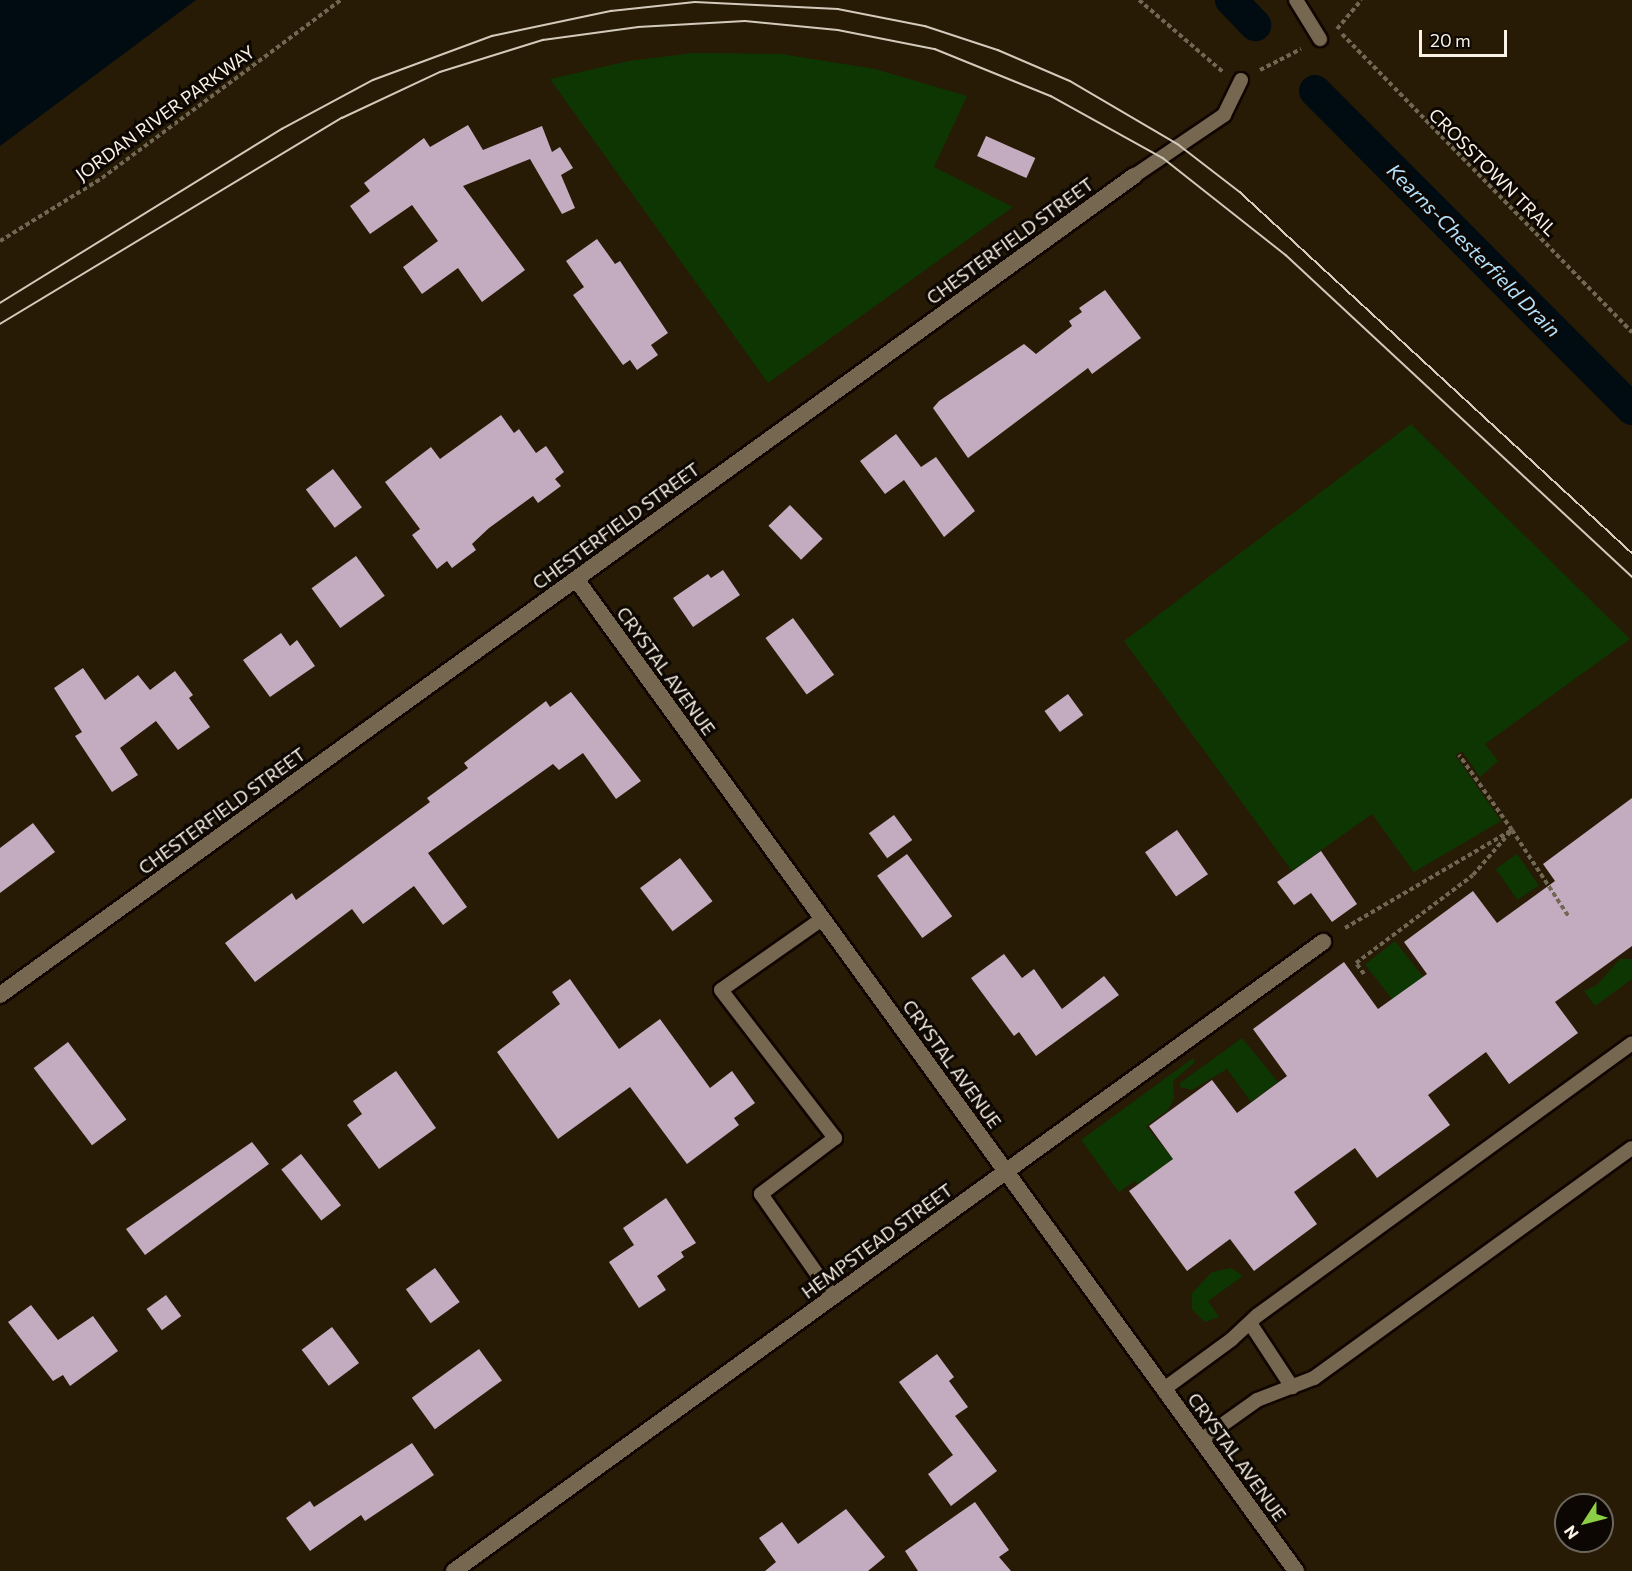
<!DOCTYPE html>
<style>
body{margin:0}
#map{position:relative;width:1632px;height:1571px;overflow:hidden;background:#271b06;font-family:Commissioner,sans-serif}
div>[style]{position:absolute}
.green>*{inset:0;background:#0d3602;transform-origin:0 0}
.water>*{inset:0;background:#010b12}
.canal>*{height:32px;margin:-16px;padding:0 16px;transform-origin:16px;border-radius:16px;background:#010b12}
.building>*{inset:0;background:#c3acc0;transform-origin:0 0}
.path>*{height:4px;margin-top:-2px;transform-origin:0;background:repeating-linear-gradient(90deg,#716755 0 4.5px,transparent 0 7.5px)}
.roads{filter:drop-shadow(2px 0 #100500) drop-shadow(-2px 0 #100500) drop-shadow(0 2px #100500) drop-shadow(0 -2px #100500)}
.service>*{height:14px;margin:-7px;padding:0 7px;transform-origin:7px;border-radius:7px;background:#756750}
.minor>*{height:16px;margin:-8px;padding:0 8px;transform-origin:8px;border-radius:8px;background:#756750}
.tram>*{height:1.5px;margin:-0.75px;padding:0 0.75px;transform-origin:0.75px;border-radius:0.75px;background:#d3cabb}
span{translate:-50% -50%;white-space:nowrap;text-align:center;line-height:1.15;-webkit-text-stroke:6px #0c0702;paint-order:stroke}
.street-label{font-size:18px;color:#faf2e5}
.water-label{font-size:20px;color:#b3e1fc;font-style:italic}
.north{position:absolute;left:1554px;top:1493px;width:60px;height:60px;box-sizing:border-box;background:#0c0702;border:2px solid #6b655d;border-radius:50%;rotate:234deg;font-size:16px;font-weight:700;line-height:24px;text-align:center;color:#faf2e5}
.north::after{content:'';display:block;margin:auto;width:21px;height:27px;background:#8cce45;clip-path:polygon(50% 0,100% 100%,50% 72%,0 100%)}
.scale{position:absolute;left:1419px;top:30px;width:88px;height:27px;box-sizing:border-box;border:3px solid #faf2e5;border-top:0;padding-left:8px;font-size:18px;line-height:21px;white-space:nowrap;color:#faf2e5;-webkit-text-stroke:4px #0c0702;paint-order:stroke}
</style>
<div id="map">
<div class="green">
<div style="clip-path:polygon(693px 53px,781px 54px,875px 69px,967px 96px,934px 167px,1013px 207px,768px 383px,550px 79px,629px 61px)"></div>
<div style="clip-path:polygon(1411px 424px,1630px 639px,1485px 744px,1498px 761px,1480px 777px,1462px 751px,1455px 755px,1501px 821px,1414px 872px,1372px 814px,1292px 871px,1124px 641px)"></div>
<div style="left:1517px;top:854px;width:38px;height:26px;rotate:55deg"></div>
<div style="left:1395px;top:941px;width:46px;height:38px;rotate:52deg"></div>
<div style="clip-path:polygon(1620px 959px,1632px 959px,1632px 979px,1595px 1006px,1584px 991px,1597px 985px)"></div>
<div style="clip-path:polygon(1242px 1038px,1278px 1082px,1251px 1102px,1227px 1069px,1192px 1090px,1180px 1087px,1180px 1083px)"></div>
<div style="clip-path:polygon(1193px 1058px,1195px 1062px,1173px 1081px,1174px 1098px,1168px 1110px,1146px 1126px,1173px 1159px,1138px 1184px,1135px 1181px,1119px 1192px,1081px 1140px)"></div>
<div style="clip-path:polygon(1231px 1268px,1243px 1276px,1208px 1301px,1219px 1317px,1205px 1322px,1192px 1309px,1192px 1293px,1212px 1272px)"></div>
</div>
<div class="water">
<div style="clip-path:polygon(0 0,196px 0,0 146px)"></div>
</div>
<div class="canal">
<div style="left:1231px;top:0;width:35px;rotate:46deg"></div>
<div style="left:1315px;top:91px;width:449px;rotate:45.1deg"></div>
</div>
<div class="building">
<div style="clip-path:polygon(468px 125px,483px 150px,542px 126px,552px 152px,560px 147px,573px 168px,561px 175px,575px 208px,562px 214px,530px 159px,463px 186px,525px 270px,482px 302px,458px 268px,422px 294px,403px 267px,438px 241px,412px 205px,370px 234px,350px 206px,370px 191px,364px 183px,424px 138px,430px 147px)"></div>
<div style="left:986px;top:136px;width:54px;height:22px;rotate:24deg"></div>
<div style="clip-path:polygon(597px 239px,615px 264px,620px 261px,668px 333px,651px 345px,658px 355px,637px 370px,630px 360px,623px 365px,573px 295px,584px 287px,566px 261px)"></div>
<div style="clip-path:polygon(1105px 290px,1141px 338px,1092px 374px,1088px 368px,968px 458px,933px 408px,939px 401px,1024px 344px,1036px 354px,1072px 326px,1069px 321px,1082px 312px,1079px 308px)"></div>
<div style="clip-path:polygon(501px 415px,514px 433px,519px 429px,536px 453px,546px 446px,564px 472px,555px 479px,561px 486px,538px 503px,533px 496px,489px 528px,472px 544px,476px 550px,452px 568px,447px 561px,437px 569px,412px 535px,420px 529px,385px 482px,431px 447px,440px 459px)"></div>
<div style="clip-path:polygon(896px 434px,921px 467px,936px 457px,975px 511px,944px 537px,904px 480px,885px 494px,860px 461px)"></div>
<div style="left:333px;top:469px;width:48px;height:34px;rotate:53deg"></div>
<div style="left:790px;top:505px;width:47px;height:30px;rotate:46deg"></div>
<div style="left:356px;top:556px;width:49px;height:55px;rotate:54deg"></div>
<div style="clip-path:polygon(723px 570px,740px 595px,693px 627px,673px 598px,708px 574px,711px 578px)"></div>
<div style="left:793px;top:618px;width:70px;height:34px;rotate:54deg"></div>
<div style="clip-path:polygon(281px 633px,290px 646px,297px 640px,315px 666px,270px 697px,243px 660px)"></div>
<div style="clip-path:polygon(83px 668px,105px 700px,138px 675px,150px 690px,175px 671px,193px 695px,189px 698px,210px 727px,178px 750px,156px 721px,120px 748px,138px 775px,112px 792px,75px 736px,82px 732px,54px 688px)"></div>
<div style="clip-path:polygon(571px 692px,641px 781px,616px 799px,583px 753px,559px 770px,553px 764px,428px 853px,467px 907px,443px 925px,414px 886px,363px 924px,352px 909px,255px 982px,225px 943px,292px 893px,296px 900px,426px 805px,430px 802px,427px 798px,468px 768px,464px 763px,546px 701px,550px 707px)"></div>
<div style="left:1068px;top:694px;width:26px;height:29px;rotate:54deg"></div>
<div style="clip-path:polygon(1632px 798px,1632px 946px,1555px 1002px,1578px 1033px,1509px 1084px,1486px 1052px,1428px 1095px,1450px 1125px,1377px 1178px,1355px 1148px,1294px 1192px,1317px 1224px,1254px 1271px,1230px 1239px,1187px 1271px,1129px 1191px,1173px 1159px,1149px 1126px,1212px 1080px,1237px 1113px,1287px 1076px,1253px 1029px,1344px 962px,1378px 1009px,1427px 974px,1404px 942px,1473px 891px,1497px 923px,1555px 881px,1543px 864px)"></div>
<div style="left:894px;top:815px;width:31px;height:31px;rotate:54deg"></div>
<div style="clip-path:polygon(33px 823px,55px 852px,0 893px,0 848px)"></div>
<div style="left:1177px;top:830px;width:54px;height:39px;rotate:55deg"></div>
<div style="clip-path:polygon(1321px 851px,1357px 904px,1332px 922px,1311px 893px,1294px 905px,1277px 882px)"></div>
<div style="left:907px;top:854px;width:77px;height:37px;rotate:54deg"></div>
<div style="left:680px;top:858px;width:54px;height:50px;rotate:53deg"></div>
<div style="clip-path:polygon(1004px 954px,1022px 978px,1034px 969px,1062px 1009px,1104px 976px,1119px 995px,1036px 1056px,1019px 1032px,1014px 1036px,971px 978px)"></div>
<div style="clip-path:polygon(570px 979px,619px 1049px,660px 1019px,710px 1088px,732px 1071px,755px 1103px,734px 1118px,739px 1125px,687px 1164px,630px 1087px,558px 1139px,497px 1052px,560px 1004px,552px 992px)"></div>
<div style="left:68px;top:1042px;width:97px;height:43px;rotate:53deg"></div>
<div style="clip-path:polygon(396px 1071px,436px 1128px,379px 1169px,347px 1125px,362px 1114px,353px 1101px)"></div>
<div style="clip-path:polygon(252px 1142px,269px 1164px,145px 1255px,126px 1229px)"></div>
<div style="left:301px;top:1154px;width:65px;height:25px;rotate:52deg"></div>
<div style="clip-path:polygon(666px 1198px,696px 1243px,681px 1252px,684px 1257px,657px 1276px,666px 1290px,639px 1308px,609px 1262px,634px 1245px,623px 1228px)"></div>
<div style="left:435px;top:1268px;width:42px;height:36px;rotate:54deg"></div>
<div style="left:166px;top:1295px;width:26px;height:24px;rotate:54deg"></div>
<div style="clip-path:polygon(31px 1305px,58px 1340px,93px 1316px,118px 1351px,70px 1386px,63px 1375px,53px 1381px,8px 1322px)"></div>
<div style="left:332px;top:1327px;width:45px;height:38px;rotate:53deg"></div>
<div style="left:479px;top:1349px;width:39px;height:83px;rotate:54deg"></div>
<div style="clip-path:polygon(937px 1354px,954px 1377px,949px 1381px,968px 1407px,955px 1416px,997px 1471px,951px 1506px,928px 1474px,953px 1455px,899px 1382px)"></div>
<div style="clip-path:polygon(412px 1443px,434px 1475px,365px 1521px,361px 1515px,310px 1551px,286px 1518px,310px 1501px,314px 1507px)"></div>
<div style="clip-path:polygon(975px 1502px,1009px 1550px,999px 1557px,1011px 1571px,918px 1571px,905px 1551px)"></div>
<div style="clip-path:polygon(846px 1509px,885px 1557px,868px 1571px,765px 1571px,776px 1562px,759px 1538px,782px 1522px,798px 1544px)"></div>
</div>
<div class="path">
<div style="left:1139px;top:0;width:111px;rotate:40.6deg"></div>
<div style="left:1337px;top:29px;width:38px;rotate:-50deg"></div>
<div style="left:1342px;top:34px;width:416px;rotate:45.8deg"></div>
<div style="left:1260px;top:70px;width:46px;rotate:-27.1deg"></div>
<div style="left:0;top:241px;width:120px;rotate:-31.7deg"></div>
<div style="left:102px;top:178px;width:298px;rotate:-36.7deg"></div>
<div style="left:1345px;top:928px;width:194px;rotate:-30.4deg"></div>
<div style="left:1512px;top:830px;width:104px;rotate:56.8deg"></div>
<div style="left:1364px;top:974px;width:14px;rotate:-126deg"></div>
<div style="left:1356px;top:963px;width:146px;rotate:-36.9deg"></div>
<div style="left:1473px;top:875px;width:60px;rotate:-49.1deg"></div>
<div style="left:1512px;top:830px;width:92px;rotate:-125.2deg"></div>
</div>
<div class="roads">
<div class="service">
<div style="left:1296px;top:0;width:46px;rotate:58.4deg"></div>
<div style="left:1134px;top:176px;width:109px;rotate:-34.1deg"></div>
<div style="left:1224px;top:115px;width:39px;rotate:-64deg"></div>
<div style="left:822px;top:919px;width:123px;rotate:144.9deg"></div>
<div style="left:721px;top:990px;width:187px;rotate:52.4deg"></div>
<div style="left:835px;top:1138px;width:93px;rotate:142.9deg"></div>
<div style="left:761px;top:1194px;width:126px;rotate:55deg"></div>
<div style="left:1250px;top:1323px;width:77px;rotate:56.7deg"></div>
<div style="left:1164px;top:1389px;width:84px;rotate:-36.3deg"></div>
<div style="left:1232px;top:1339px;width:35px;rotate:-43deg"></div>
<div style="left:1258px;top:1315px;width:462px;rotate:-36deg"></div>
<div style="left:1201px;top:1440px;width:69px;rotate:-35.5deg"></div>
<div style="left:1257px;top:1400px;width:61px;rotate:-21.1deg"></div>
<div style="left:1314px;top:1378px;width:392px;rotate:-35.9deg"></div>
</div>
<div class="minor">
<div style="left:576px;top:579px;width:1226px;rotate:54.03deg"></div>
<div style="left:0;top:995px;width:1399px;rotate:-35.84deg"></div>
<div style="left:454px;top:1571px;width:1073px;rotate:-35.9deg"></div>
</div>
</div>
<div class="tram">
<div style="left:0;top:303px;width:331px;rotate:-31.7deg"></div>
<div style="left:282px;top:129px;width:103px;rotate:-28.3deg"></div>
<div style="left:373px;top:80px;width:127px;rotate:-20.3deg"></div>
<div style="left:492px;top:36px;width:122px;rotate:-11.9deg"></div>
<div style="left:611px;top:11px;width:84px;rotate:-6.1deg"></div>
<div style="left:695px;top:2px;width:143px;rotate:2.8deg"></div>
<div style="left:838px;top:9px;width:89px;rotate:11.1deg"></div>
<div style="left:925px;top:26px;width:77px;rotate:18.2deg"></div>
<div style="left:998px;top:50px;width:78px;rotate:23.3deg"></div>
<div style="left:1070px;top:81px;width:126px;rotate:30.4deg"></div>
<div style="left:1179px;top:145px;width:77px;rotate:37.6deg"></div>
<div style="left:1240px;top:192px;width:533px;rotate:42.64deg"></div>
<div style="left:0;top:324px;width:399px;rotate:-31.1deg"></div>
<div style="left:342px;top:118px;width:108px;rotate:-25.1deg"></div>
<div style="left:440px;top:72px;width:108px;rotate:-17.3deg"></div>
<div style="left:543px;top:40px;width:96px;rotate:-7.8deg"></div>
<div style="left:638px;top:27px;width:107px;rotate:-3.2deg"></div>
<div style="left:745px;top:21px;width:93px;rotate:5.5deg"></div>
<div style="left:838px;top:30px;width:99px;rotate:11.1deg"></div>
<div style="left:935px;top:49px;width:125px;rotate:22.1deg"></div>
<div style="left:1051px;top:96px;width:128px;rotate:29deg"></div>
<div style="left:1163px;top:158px;width:157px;rotate:38.3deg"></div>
<div style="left:1286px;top:255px;width:473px;rotate:42.9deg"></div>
</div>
<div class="street-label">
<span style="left:165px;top:113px;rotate:-36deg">JORDAN RIVER PARKWAY</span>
<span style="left:1493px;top:172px;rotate:45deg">CROSSTOWN TRAIL</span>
<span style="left:1010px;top:241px;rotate:-36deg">CHESTERFIELD STREET</span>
<span style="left:616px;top:526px;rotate:-36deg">CHESTERFIELD STREET</span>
<span style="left:666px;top:671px;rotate:54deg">CRYSTAL AVENUE</span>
<span style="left:222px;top:811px;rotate:-36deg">CHESTERFIELD STREET</span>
<span style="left:952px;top:1064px;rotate:54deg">CRYSTAL AVENUE</span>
<span style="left:877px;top:1241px;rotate:-36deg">HEMPSTEAD STREET</span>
<span style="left:1237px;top:1457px;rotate:54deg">CRYSTAL AVENUE</span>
</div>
<div class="water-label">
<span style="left:1474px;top:250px;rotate:45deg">Kearns-Chesterfield Drain</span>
</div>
<div class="north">N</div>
<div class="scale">20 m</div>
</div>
